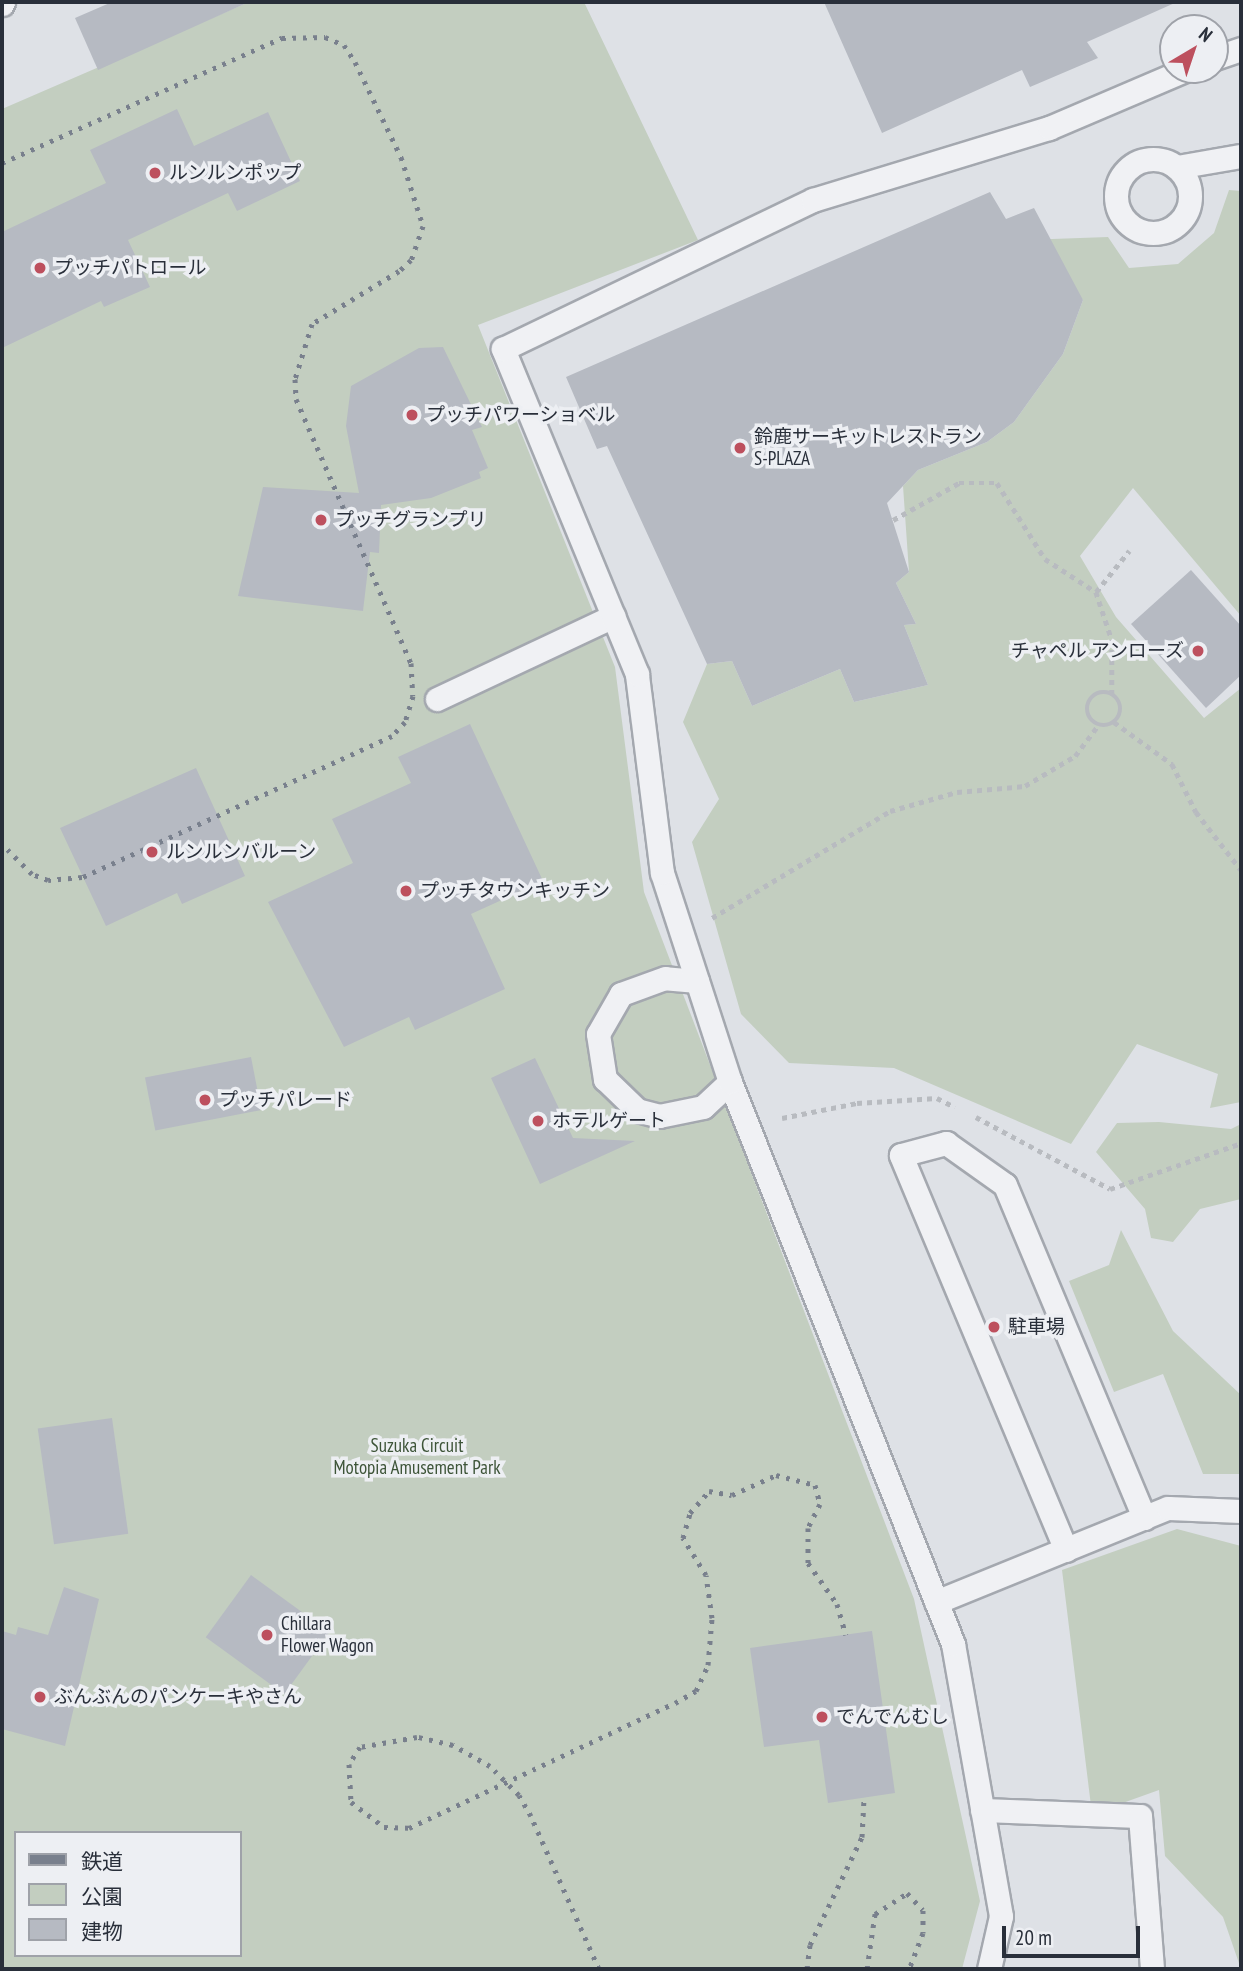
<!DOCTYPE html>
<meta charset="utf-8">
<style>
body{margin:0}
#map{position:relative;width:1243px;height:1971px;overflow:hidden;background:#dee1e6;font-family:"PT Sans Narrow","Noto Sans JP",sans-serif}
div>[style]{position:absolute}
.green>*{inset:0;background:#c3cec0}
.building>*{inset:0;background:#b6bac2;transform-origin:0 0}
.path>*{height:4.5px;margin-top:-2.25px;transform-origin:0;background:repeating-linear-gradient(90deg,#b8bbc0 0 5px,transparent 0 10px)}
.path>.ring{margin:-2.25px;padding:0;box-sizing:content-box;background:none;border:4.5px solid #b8bbc0;border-radius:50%}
.roads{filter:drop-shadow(2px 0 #a4a8af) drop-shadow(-2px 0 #a4a8af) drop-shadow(0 2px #a4a8af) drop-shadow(0 -2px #a4a8af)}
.lane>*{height:23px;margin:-11.5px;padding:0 11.5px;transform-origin:11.5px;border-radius:11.5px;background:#f0f1f4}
.lane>.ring{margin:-11.5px;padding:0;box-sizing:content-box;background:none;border:23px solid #f0f1f4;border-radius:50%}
.rail>*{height:5px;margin-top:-2.5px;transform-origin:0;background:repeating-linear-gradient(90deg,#79808d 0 3.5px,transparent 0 10.5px)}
.dots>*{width:19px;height:19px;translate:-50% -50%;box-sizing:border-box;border:4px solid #edeff3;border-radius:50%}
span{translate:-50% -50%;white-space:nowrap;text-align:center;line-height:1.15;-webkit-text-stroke:7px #edeff3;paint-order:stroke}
.poi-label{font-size:19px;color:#292f3a}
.left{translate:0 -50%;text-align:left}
.right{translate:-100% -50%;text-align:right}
.park-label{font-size:19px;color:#3d5438}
.frame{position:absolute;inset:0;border:4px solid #292f3a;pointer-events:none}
.legend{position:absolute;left:14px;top:1831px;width:228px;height:126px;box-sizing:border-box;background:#edeff3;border:2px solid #9fa2a9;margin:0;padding:9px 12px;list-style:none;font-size:21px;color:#292f3a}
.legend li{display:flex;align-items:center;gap:14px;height:35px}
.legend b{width:35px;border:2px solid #9fa2a9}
.north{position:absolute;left:1159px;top:14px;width:70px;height:70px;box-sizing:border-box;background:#edeff3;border:2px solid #9fa2a9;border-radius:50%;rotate:39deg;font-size:19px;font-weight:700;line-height:28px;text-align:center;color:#292f3a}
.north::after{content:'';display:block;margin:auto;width:24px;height:32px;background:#bd505e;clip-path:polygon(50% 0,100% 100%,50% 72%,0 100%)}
.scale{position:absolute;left:1002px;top:1926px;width:138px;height:32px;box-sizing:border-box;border:4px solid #292f3a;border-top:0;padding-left:9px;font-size:21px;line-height:24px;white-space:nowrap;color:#292f3a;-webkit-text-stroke:5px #edeff3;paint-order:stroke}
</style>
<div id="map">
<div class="green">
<div style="clip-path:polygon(evenodd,249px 2px,584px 2px,698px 240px,478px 325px,615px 667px,644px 892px,914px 1599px,980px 1901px,962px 1969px,2px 1969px,2px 109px,249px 2px,16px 1833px,240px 1833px,240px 1955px,16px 1955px,16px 1833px)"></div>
<div style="clip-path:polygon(1229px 190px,1241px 191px,1241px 616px,1133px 488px,1080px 556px,1116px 617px,1204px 718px,1241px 688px,1241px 1102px,1210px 1108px,1218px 1074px,1137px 1044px,1071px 1144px,894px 1068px,789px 1063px,741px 1014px,692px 842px,719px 799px,683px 722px,707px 664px,732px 661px,752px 706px,840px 669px,854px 702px,928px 685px,904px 625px,916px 624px,896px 583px,909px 572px,903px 486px,918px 470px,987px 442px,1014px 422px,1063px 354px,1083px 300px,1024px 240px,1108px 237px,1129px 268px,1178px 264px,1214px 233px)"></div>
<div style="clip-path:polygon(1159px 1122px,1231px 1129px,1241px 1124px,1241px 1199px,1200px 1209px,1173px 1242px,1151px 1238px,1145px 1209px,1096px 1152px,1117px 1123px)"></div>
<div style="clip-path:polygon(1121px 1230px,1173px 1331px,1241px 1395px,1241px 1474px,1203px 1474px,1163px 1374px,1114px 1392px,1069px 1281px,1109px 1265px)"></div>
<div style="clip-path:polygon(1177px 1529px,1241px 1546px,1241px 1969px,1223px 1917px,1165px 1856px,1159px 1790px,1092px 1814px,1062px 1570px)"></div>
</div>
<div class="building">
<div style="clip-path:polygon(112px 2px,249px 2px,98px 70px,75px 18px)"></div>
<div style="clip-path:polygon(824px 2px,1177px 2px,1087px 42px,1098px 58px,1030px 87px,1022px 70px,882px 133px)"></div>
<div style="clip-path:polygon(177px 109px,194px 146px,268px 112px,300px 181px,237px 211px,228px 193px,128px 240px,150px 287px,104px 307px,101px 301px,2px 348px,2px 232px,106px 183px,90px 150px)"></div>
<div style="clip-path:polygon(990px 192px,1006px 219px,1034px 208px,1083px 300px,1063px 354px,1014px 422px,987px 442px,918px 470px,887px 503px,909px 572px,896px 583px,916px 624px,904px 625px,928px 685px,854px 702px,840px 669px,752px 706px,732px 661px,707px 664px,607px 446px,597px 449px,566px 377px)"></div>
<div style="clip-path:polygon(443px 347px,482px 427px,472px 430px,488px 468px,479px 472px,481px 478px,431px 498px,381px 505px,379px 553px,370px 552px,363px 611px,238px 596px,263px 487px,359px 493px,346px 426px,351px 386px,419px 348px)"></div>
<div style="clip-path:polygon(1191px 570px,1241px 626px,1241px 675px,1206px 708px,1131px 624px)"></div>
<div style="clip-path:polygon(470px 724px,543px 881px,471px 914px,505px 989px,415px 1030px,409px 1017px,344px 1047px,268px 902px,353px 863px,332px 819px,411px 783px,398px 757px)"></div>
<div style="clip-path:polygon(196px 768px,245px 876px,182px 904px,177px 893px,106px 926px,60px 828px)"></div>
<div style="left:251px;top:1057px;width:54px;height:108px;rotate:79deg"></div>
<div style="clip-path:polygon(535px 1058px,573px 1138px,635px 1141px,540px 1184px,491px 1078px)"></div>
<div style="left:112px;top:1418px;width:117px;height:75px;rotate:82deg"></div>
<div style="left:251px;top:1575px;width:97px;height:77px;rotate:36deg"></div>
<div style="clip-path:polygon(64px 1587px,99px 1599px,65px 1746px,2px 1729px,2px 1631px,16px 1635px,18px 1627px,48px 1635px)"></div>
<div style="clip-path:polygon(872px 1631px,895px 1793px,828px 1803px,819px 1740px,764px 1747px,750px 1648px)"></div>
</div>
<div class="path">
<div style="left:893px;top:520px;width:76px;rotate:-29.3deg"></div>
<div style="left:959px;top:483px;width:38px"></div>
<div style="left:997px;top:483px;width:90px;rotate:57.7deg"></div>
<div style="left:1045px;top:559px;width:61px;rotate:32.9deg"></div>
<div style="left:1096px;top:592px;width:51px;rotate:71.6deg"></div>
<div style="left:1112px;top:640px;width:55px;rotate:90deg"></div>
<div style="left:1096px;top:592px;width:53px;rotate:-51.2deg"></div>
<div class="ring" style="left:1087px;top:692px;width:29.5px;height:29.5px"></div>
<div style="left:1114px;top:722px;width:72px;rotate:35.9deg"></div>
<div style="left:1172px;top:764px;width:54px;rotate:63.4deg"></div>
<div style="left:1196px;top:812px;width:73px;rotate:52.2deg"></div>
<div style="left:712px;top:918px;width:208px;rotate:-31deg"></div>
<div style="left:890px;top:811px;width:70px;rotate:-15.8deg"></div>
<div style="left:957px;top:792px;width:68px;rotate:-5deg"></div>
<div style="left:1025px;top:786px;width:58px;rotate:-31deg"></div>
<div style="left:1075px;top:756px;width:39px;rotate:-53deg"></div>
<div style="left:976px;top:1117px;width:152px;rotate:28.2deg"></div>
<div style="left:1110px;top:1189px;width:139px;rotate:-19.3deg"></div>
<div style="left:782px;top:1118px;width:76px;rotate:-11.3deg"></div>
<div style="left:857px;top:1103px;width:80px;rotate:-3.6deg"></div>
<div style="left:937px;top:1098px;width:20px;rotate:27deg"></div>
</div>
<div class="roads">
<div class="lane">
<div style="left:2px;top:4px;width:2px;rotate:-63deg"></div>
<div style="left:1215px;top:58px;width:28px;rotate:-19deg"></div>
<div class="ring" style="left:1116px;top:159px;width:51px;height:51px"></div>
<div style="left:1177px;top:167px;width:65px;rotate:-9.8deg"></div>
<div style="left:437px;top:699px;width:195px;rotate:-25.2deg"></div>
<div style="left:697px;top:981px;width:32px;rotate:-175deg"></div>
<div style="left:665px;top:978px;width:47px;rotate:160deg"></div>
<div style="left:621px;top:994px;width:46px;rotate:119.9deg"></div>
<div style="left:598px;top:1034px;width:46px;rotate:81.2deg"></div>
<div style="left:605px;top:1079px;width:45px;rotate:44.1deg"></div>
<div style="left:637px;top:1110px;width:23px;rotate:15deg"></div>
<div style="left:659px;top:1116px;width:45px;rotate:-11.6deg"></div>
<div style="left:703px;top:1107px;width:37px;rotate:-43deg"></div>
<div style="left:1066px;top:1550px;width:428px;rotate:-112.7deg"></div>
<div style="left:901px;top:1155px;width:47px;rotate:-14.9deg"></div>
<div style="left:946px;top:1143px;width:72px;rotate:35.4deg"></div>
<div style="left:1005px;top:1185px;width:361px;rotate:67.3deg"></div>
<div style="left:936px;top:1602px;width:250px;rotate:-22.1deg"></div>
<div style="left:1168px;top:1508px;width:73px;rotate:2.4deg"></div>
<div style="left:982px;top:1810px;width:158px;rotate:2.2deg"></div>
<div style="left:1140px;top:1816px;width:153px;rotate:85.5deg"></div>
<div style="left:989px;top:1969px;width:54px;rotate:-77.2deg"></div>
<div style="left:1001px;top:1916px;width:276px;rotate:-100deg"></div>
<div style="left:953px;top:1644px;width:605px;rotate:-111.64deg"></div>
<div style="left:730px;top:1082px;width:220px;rotate:-108deg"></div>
<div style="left:662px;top:873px;width:201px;rotate:-97.2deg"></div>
<div style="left:637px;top:674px;width:352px;rotate:-112.4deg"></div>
<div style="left:503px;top:349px;width:344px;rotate:-25.7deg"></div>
<div style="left:813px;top:200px;width:247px;rotate:-17deg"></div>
<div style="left:1049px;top:128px;width:148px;rotate:-23.1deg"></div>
</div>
</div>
<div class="rail">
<div style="left:2px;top:163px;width:307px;rotate:-24.1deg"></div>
<div style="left:282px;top:38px;width:43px;rotate:-1.3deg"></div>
<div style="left:325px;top:37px;width:21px;rotate:23deg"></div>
<div style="left:344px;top:45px;width:20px;rotate:57deg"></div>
<div style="left:355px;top:62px;width:106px;rotate:64.2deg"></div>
<div style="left:401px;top:157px;width:72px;rotate:72.3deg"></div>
<div style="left:423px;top:226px;width:36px;rotate:109deg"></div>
<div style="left:411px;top:260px;width:16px;rotate:137deg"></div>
<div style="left:399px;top:271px;width:102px;rotate:148.7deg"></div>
<div style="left:312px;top:324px;width:58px;rotate:107.2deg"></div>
<div style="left:295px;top:379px;width:20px;rotate:87deg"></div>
<div style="left:296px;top:399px;width:288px;rotate:66.5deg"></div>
<div style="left:411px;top:663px;width:33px;rotate:87deg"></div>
<div style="left:413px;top:696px;width:27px;rotate:107deg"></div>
<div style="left:405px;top:722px;width:19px;rotate:133deg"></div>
<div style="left:392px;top:736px;width:341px;rotate:155.5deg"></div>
<div style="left:82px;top:877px;width:34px;rotate:175deg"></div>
<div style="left:48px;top:880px;width:17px;rotate:-159deg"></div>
<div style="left:32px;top:874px;width:42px;rotate:-135deg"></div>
<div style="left:599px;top:1969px;width:167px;rotate:-114deg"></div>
<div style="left:531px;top:1816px;width:24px;rotate:-120deg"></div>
<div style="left:519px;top:1795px;width:41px;rotate:-135deg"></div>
<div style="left:490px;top:1766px;width:43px;rotate:-150.4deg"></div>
<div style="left:453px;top:1745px;width:37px;rotate:-167deg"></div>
<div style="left:417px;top:1737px;width:58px;rotate:170deg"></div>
<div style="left:360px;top:1747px;width:20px;rotate:123deg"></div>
<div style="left:349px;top:1764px;width:38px;rotate:87deg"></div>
<div style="left:351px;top:1802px;width:41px;rotate:37.1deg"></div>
<div style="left:384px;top:1827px;width:25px;rotate:2deg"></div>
<div style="left:409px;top:1828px;width:294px;rotate:-25.2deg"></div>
<div style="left:675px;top:1703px;width:24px;rotate:-30deg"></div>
<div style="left:696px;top:1691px;width:29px;rotate:-65deg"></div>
<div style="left:708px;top:1665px;width:47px;rotate:-85.1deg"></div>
<div style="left:712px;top:1618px;width:43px;rotate:-97.9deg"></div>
<div style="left:706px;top:1575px;width:44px;rotate:-121.9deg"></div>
<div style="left:683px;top:1538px;width:26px;rotate:-74deg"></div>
<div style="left:690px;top:1513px;width:29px;rotate:-49deg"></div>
<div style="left:709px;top:1491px;width:23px;rotate:10deg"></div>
<div style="left:732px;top:1495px;width:48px;rotate:-24.4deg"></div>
<div style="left:776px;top:1475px;width:40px;rotate:14.4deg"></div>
<div style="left:815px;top:1485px;width:20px;rotate:75deg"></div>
<div style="left:820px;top:1504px;width:27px;rotate:117deg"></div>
<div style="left:808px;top:1528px;width:35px;rotate:90deg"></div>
<div style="left:808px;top:1563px;width:50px;rotate:54.7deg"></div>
<div style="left:837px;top:1604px;width:32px;rotate:74deg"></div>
<div style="left:807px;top:1969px;width:24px;rotate:-83deg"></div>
<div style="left:810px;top:1945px;width:120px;rotate:-64.3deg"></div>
<div style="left:862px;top:1837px;width:36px;rotate:-87deg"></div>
<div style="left:867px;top:1969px;width:56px;rotate:-81.7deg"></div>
<div style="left:875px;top:1914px;width:38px;rotate:-33deg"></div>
<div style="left:907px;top:1893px;width:23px;rotate:47deg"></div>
<div style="left:923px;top:1910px;width:23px;rotate:90deg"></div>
<div style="left:923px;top:1933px;width:39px;rotate:111deg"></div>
</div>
<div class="dots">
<div style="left:155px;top:173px;background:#bd505e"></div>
<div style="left:40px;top:268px;background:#bd505e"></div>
<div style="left:412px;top:415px;background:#bd505e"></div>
<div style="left:740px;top:448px;background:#bd505e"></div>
<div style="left:321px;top:520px;background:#bd505e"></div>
<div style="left:1198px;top:651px;background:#bd505e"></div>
<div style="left:152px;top:852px;background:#bd505e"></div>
<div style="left:406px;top:891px;background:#bd505e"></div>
<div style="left:205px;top:1100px;background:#bd505e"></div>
<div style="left:538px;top:1121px;background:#bd505e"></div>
<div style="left:994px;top:1327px;background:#bd505e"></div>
<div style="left:267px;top:1635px;background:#bd505e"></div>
<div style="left:40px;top:1697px;background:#bd505e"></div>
<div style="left:822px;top:1717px;background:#bd505e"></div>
</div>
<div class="poi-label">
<span class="left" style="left:169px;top:173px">ルンルンポップ</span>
<span class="left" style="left:54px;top:268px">プッチパトロール</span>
<span class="left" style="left:426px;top:415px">プッチパワーショベル</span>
<span class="left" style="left:754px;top:448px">鈴鹿サーキットレストラン<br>S-PLAZA</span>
<span class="left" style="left:335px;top:520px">プッチグランプリ</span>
<span class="right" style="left:1184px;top:651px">チャペル アンローズ</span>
<span class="left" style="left:166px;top:852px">ルンルンバルーン</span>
<span class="left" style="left:420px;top:891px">プッチタウンキッチン</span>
<span class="left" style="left:219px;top:1100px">プッチパレード</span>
<span class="left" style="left:552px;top:1121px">ホテルゲート</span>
<span class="left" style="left:1008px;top:1327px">駐車場</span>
<span class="left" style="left:281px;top:1635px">Chillara<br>Flower Wagon</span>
<span class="left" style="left:54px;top:1697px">ぶんぶんのパンケーキやさん</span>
<span class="left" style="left:836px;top:1717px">でんでんむし</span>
</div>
<div class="park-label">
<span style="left:417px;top:1457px">Suzuka Circuit<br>Motopia Amusement Park</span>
</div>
<div class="frame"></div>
<ul class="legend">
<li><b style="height:9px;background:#79808d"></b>鉄道</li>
<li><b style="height:19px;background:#c3cec0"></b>公園</li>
<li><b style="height:19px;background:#b6bac2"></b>建物</li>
</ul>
<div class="north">N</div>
<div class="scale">20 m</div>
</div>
